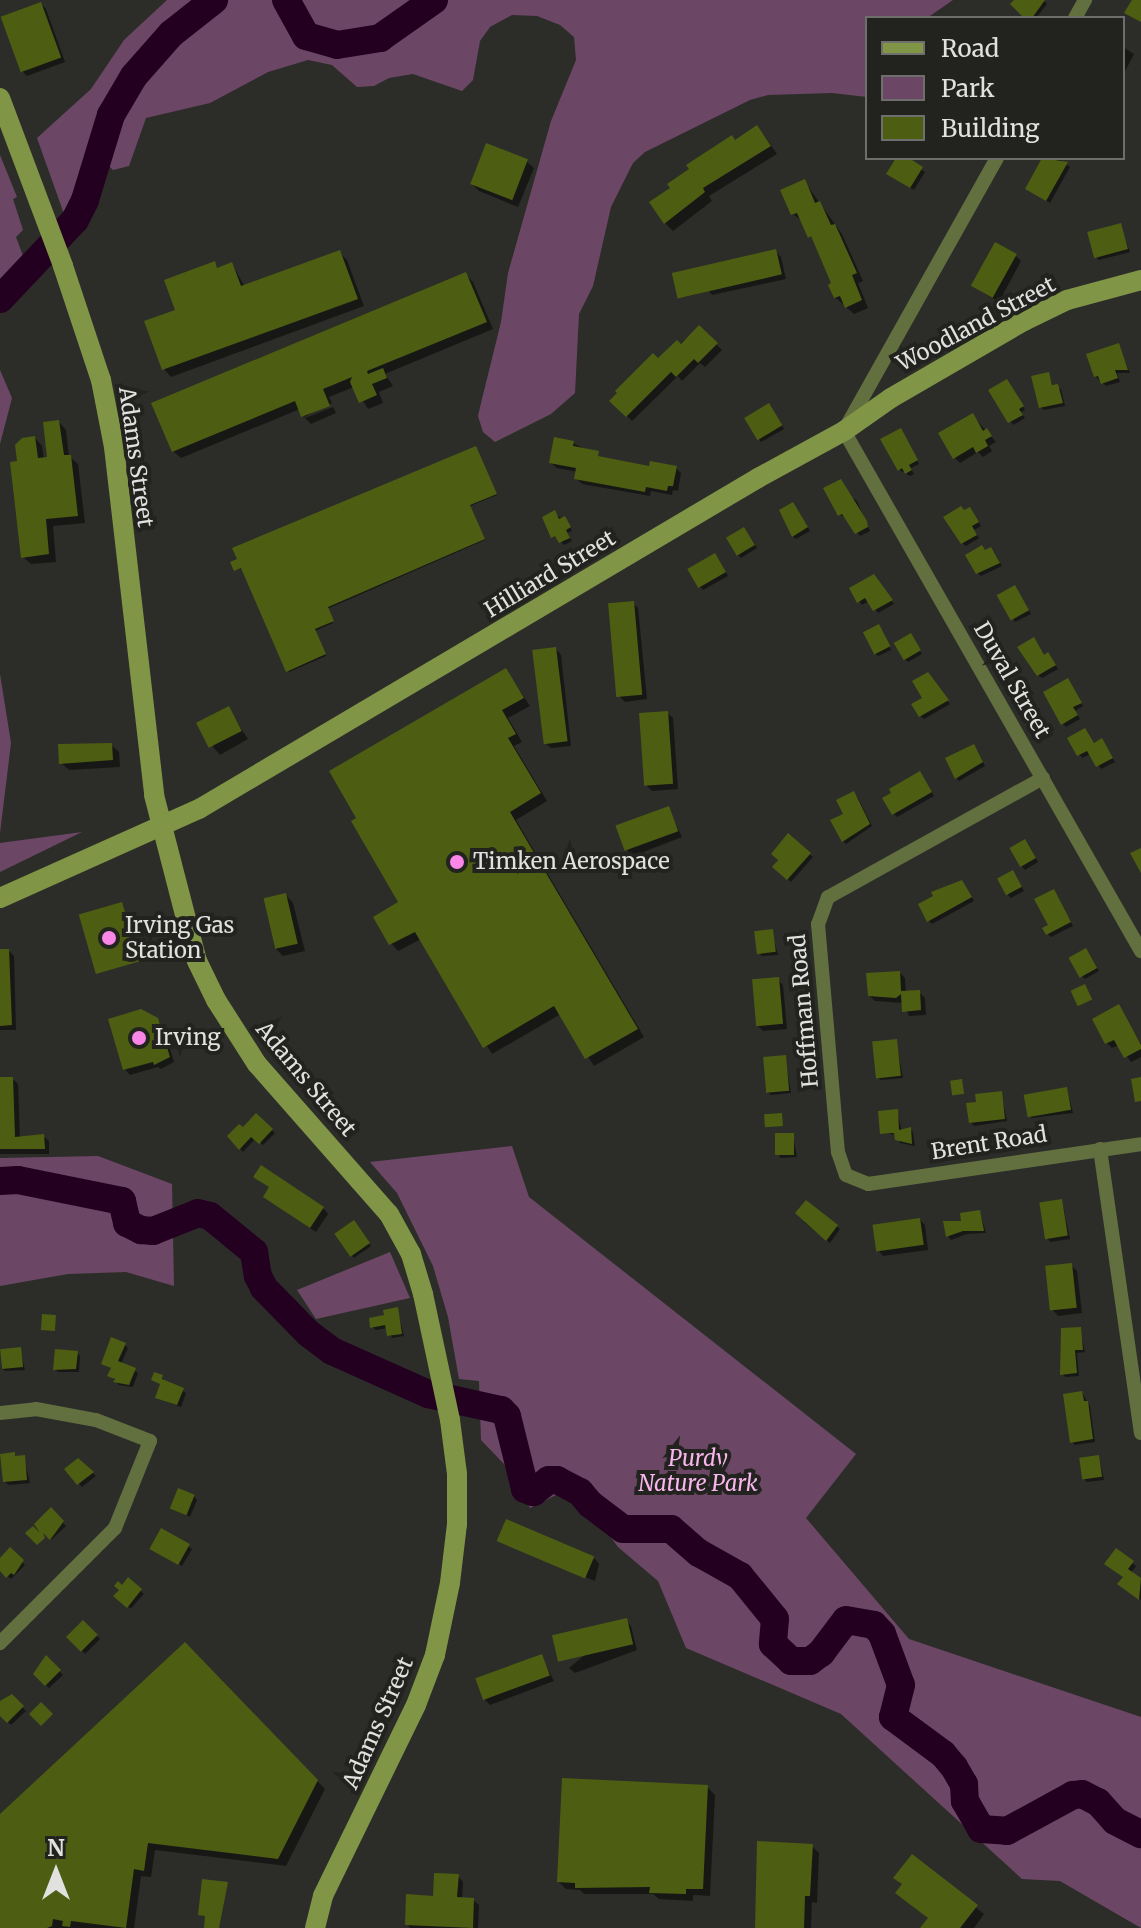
<!DOCTYPE html>
<style>
body{margin:0}
#map{position:relative;width:1141px;height:1928px;overflow:hidden;background:#2c2d29;font-family:Merriweather,serif}
div>[style]{position:absolute}
.green>*{inset:0;background:#6c4765}
.shadow>*{inset:0;background:#0007;transform-origin:0 0}
.river>*{height:28px;margin:-14px;padding:0 14px;transform-origin:14px;border-radius:14px;background:#240020}
.building>*{inset:0;background:#4d5e12;transform-origin:0 0}
.street>*{height:14px;margin:-7px;padding:0 7px;transform-origin:7px;border-radius:7px;background:#626f3f}
.secondary>*{height:20px;margin:-10px;padding:0 10px;transform-origin:10px;border-radius:10px;background:#809545}
.dots>*{width:22px;height:22px;translate:-50% -50%;box-sizing:border-box;border:4px solid #22231f;border-radius:50%}
span{translate:-50% -50%;white-space:nowrap;text-align:center;line-height:1.15;-webkit-text-stroke:8px #22231f;paint-order:stroke}
.street-label{font-size:22px;color:#e1e2e0}
.poi-label{font-size:22px;color:#e1e2e0}
.left{translate:0 -50%;text-align:left}
.park-label{font-size:22px;color:#f9b6ed;font-style:italic}
.legend{position:absolute;left:865px;top:16px;width:260px;height:144px;box-sizing:border-box;background:#22231f;border:2px solid #6e6f6c;margin:0;padding:10px 14px;list-style:none;font-size:24px;color:#e1e2e0}
.legend li{display:flex;align-items:center;gap:16px;height:40px}
.legend b{width:40px;border:2px solid #6e6f6c}
.north{position:absolute;left:16px;top:1832px;width:80px;height:80px;-webkit-text-stroke:6px #22231f;paint-order:stroke;rotate:0deg;font-size:22px;font-weight:700;line-height:32px;text-align:center;color:#e1e2e0}
.north::after{content:'';display:block;margin:auto;width:28px;height:36px;background:#e1e2e0;clip-path:polygon(50% 0,100% 100%,50% 72%,0 100%)}
</style>
<div id="map">
<div class="green">
<div style="clip-path:polygon(167px 0,953px 0,927px 18px,867px 18px,867px 97px,832px 93px,768px 95px,750px 100px,645px 152px,633px 163px,611px 207px,593px 286px,579px 314px,575px 393px,551px 414px,495px 442px,483px 432px,478px 416px,482px 399px,501px 322px,508px 273px,551px 121px,576px 60px,574px 37px,560px 25px,537px 16px,512px 15px,490px 27px,480px 41px,473px 80px,462px 91px,413px 74px,389px 78px,374px 86px,357px 87px,332px 65px,308px 60px,268px 72px,210px 103px,146px 118px,129px 166px,113px 170px,97px 154px,85px 200px,69px 228px,37px 138px,91px 89px,124px 40px)"></div>
<div style="clip-path:polygon(0 155px,17px 197px,13px 199px,23px 230px,16px 237px,26px 264px,0 312px)"></div>
<div style="clip-path:polygon(0 370px,12px 398px,0 444px)"></div>
<div style="clip-path:polygon(0 674px,11px 743px,0 833px)"></div>
<div style="clip-path:polygon(82px 832px,0 872px,0 843px)"></div>
<div style="clip-path:polygon(512px 1146px,529px 1197px,856px 1454px,806px 1518px,909px 1639px,1141px 1717px,1141px 1928px,1060px 1881px,1022px 1879px,841px 1714px,686px 1648px,658px 1581px,618px 1547px,574px 1486px,530px 1508px,504px 1464px,481px 1440px,479px 1381px,459px 1379px,448px 1317px,433px 1266px,397px 1193px,370px 1162px)"></div>
<div style="clip-path:polygon(98px 1156px,172px 1184px,174px 1286px,126px 1272px,68px 1274px,0 1286px,0 1158px)"></div>
<div style="clip-path:polygon(390px 1252px,410px 1298px,316px 1319px,297px 1290px)"></div>
</div>
<div class="shadow">
<div style="clip-path:polygon(1017px 0,1043px 0,1047px 4px,1036px 18px,1027px 18px)"></div>
<div style="clip-path:polygon(41px 4px,46px 9px,65px 62px,27px 76px,22px 71px)"></div>
<div style="clip-path:polygon(1123px 47px,1134px 54px,1123px 75px)"></div>
<div style="clip-path:polygon(764px 135px,777px 154px,709px 196px,712px 201px,673px 231px,665px 223px,651px 203px,736px 142px)"></div>
<div style="clip-path:polygon(904px 158px,914px 158px,911px 163px,925px 172px,914px 190px,892px 177px)"></div>
<div style="clip-path:polygon(1044px 158px,1057px 158px,1070px 167px,1050px 203px,1027px 189px)"></div>
<div style="clip-path:polygon(526px 161px,534px 168px,518px 207px,479px 191px,472px 184px)"></div>
<div style="clip-path:polygon(804px 181px,842px 234px,863px 281px,858px 283px,868px 308px,854px 314px,835px 297px,834px 284px,816px 243px,802px 221px,793px 214px)"></div>
<div style="clip-path:polygon(1120px 225px,1130px 252px,1099px 260px,1096px 257px)"></div>
<div style="clip-path:polygon(775px 251px,781px 257px,786px 279px,712px 295px,709px 291px,685px 297px,679px 292px)"></div>
<div style="clip-path:polygon(339px 252px,347px 260px,364px 306px,171px 377px,164px 369px,178px 311px,214px 264px,219px 269px,232px 264px,245px 287px)"></div>
<div style="clip-path:polygon(1016px 256px,1021px 261px,999px 302px,973px 286px)"></div>
<div style="clip-path:polygon(466px 275px,473px 282px,493px 329px,385px 374px,393px 386px,379px 392px,383px 403px,368px 409px,354px 387px,329px 397px,332px 403px,304px 417px,300px 409px,181px 458px,173px 451px)"></div>
<div style="clip-path:polygon(699px 328px,722px 350px,705px 367px,700px 363px,682px 381px,678px 376px,632px 421px,612px 401px)"></div>
<div style="clip-path:polygon(1119px 346px,1130px 373px,1117px 373px,1120px 382px,1106px 386px,1095px 376px)"></div>
<div style="clip-path:polygon(1048px 374px,1054px 387px,1061px 389px,1065px 406px,1044px 410px,1041px 407px)"></div>
<div style="clip-path:polygon(1010px 384px,1025px 410px,1021px 412px,1025px 418px,1013px 425px,991px 391px)"></div>
<div style="clip-path:polygon(769px 405px,784px 429px,761px 442px,758px 438px)"></div>
<div style="clip-path:polygon(333px 407px,336px 413px,311px 424px,305px 418px)"></div>
<div style="clip-path:polygon(973px 416px,996px 442px,989px 446px,992px 451px,983px 457px,978px 452px,960px 463px,954px 457px)"></div>
<div style="clip-path:polygon(59px 422px,66px 430px,69px 456px,78px 464px,85px 523px,53px 526px,56px 562px,31px 564px,23px 557px,19px 462px,35px 438px,42px 446px,44px 460px,50px 459px)"></div>
<div style="clip-path:polygon(903px 434px,919px 464px,911px 468px,914px 474px,910px 476px,899px 470px)"></div>
<div style="clip-path:polygon(573px 443px,605px 460px,650px 468px,676px 468px,681px 473px,678px 491px,673px 490px,672px 495px,651px 491px,650px 496px,582px 484px,576px 478px,578px 472px,557px 468px,551px 463px)"></div>
<div style="clip-path:polygon(476px 449px,497px 495px,470px 506px,485px 540px,327px 609px,333px 623px,315px 631px,326px 656px,289px 672px,243px 568px,236px 570px)"></div>
<div style="clip-path:polygon(851px 497px,857px 501px,870px 531px,860px 536px,846px 517px,839px 515px)"></div>
<div style="clip-path:polygon(796px 508px,810px 531px,796px 539px,792px 536px)"></div>
<div style="clip-path:polygon(965px 512px,973px 513px,981px 526px,974px 530px,979px 538px,966px 546px,962px 543px)"></div>
<div style="clip-path:polygon(558px 516px,568px 522px,572px 531px,567px 533px,572px 541px,564px 545px,547px 527px)"></div>
<div style="clip-path:polygon(747px 533px,757px 548px,741px 558px,738px 555px)"></div>
<div style="clip-path:polygon(986px 552px,994px 552px,1002px 566px,981px 576px,978px 573px)"></div>
<div style="clip-path:polygon(718px 558px,728px 576px,703px 590px,700px 587px)"></div>
<div style="clip-path:polygon(851px 589px,885px 590px,894px 604px,878px 613px,869px 601px,862px 605px)"></div>
<div style="clip-path:polygon(1018px 591px,1031px 614px,1015px 622px,1000px 596px)"></div>
<div style="clip-path:polygon(633px 603px,638px 608px,647px 699px,625px 702px,620px 697px)"></div>
<div style="clip-path:polygon(882px 630px,891px 650px,878px 656px,875px 653px)"></div>
<div style="clip-path:polygon(914px 639px,922px 654px,908px 662px,905px 659px)"></div>
<div style="clip-path:polygon(556px 649px,561px 655px,571px 746px,551px 748px,545px 743px)"></div>
<div style="clip-path:polygon(1044px 656px,1051px 658px,1058px 669px,1042px 678px,1038px 675px)"></div>
<div style="clip-path:polygon(506px 670px,530px 706px,508px 718px,522px 742px,514px 746px,547px 801px,516px 820px,644px 1037px,594px 1066px,561px 1014px,492px 1054px,421px 939px,398px 951px,391px 943px,401px 903px)"></div>
<div style="clip-path:polygon(931px 678px,950px 704px,924px 719px,920px 716px)"></div>
<div style="clip-path:polygon(1071px 684px,1083px 706px,1075px 711px,1080px 719px,1066px 727px,1063px 724px)"></div>
<div style="clip-path:polygon(228px 709px,248px 739px,220px 755px,213px 747px)"></div>
<div style="clip-path:polygon(667px 713px,673px 718px,678px 789px,652px 791px,647px 786px)"></div>
<div style="clip-path:polygon(1070px 739px,1105px 744px,1115px 762px,1101px 769px,1091px 754px,1082px 758px)"></div>
<div style="clip-path:polygon(111px 745px,119px 752px,120px 767px,69px 770px,61px 763px)"></div>
<div style="clip-path:polygon(977px 750px,985px 766px,959px 781px,956px 778px)"></div>
<div style="clip-path:polygon(923px 777px,934px 796px,897px 817px,894px 814px)"></div>
<div style="clip-path:polygon(857px 796px,872px 826px,846px 844px,843px 841px,846px 815px)"></div>
<div style="clip-path:polygon(668px 808px,682px 837px,633px 856px,627px 850px)"></div>
<div style="clip-path:polygon(789px 836px,813px 857px,791px 882px,774px 867px)"></div>
<div style="clip-path:polygon(1028px 844px,1038px 862px,1025px 870px,1021px 866px)"></div>
<div style="clip-path:polygon(1016px 876px,1024px 891px,1011px 898px,1008px 895px)"></div>
<div style="clip-path:polygon(965px 886px,974px 901px,932px 924px,929px 921px,936px 897px)"></div>
<div style="clip-path:polygon(1054px 891px,1073px 926px,1051px 937px,1048px 934px)"></div>
<div style="clip-path:polygon(286px 895px,293px 903px,305px 951px,283px 956px,276px 949px)"></div>
<div style="clip-path:polygon(772px 932px,778px 955px,762px 956px,759px 953px)"></div>
<div style="clip-path:polygon(0 951px,9px 951px,14px 956px,16px 1030px,0 1030px)"></div>
<div style="clip-path:polygon(1089px 954px,1099px 971px,1085px 979px,1082px 976px)"></div>
<div style="clip-path:polygon(900px 973px,905px 978px,906px 993px,919px 992px,925px 998px,926px 1015px,909px 1016px,903px 1003px,875px 1001px,870px 996px)"></div>
<div style="clip-path:polygon(778px 980px,783px 985px,787px 1029px,763px 1031px,758px 1026px)"></div>
<div style="clip-path:polygon(1118px 1007px,1141px 1044px,1141px 1057px,1131px 1062px,1119px 1045px,1112px 1048px,1107px 1043px)"></div>
<div style="clip-path:polygon(157px 1020px,163px 1026px,174px 1062px,161px 1069px,158px 1067px,130px 1075px,125px 1069px)"></div>
<div style="clip-path:polygon(896px 1041px,903px 1078px,881px 1080px,877px 1077px)"></div>
<div style="clip-path:polygon(785px 1057px,791px 1093px,771px 1095px,768px 1092px)"></div>
<div style="clip-path:polygon(0 1079px,13px 1079px,18px 1084px,20px 1139px,43px 1136px,49px 1141px,49px 1154px,0 1154px)"></div>
<div style="clip-path:polygon(1067px 1089px,1073px 1113px,1032px 1118px,1028px 1115px)"></div>
<div style="clip-path:polygon(1001px 1093px,1007px 1121px,974px 1126px,971px 1122px)"></div>
<div style="clip-path:polygon(897px 1112px,902px 1131px,910px 1129px,913px 1132px,915px 1146px,900px 1143px,896px 1135px,882px 1133px)"></div>
<div style="clip-path:polygon(256px 1116px,275px 1133px,263px 1145px,256px 1138px,243px 1152px,230px 1136px,243px 1130px)"></div>
<div style="clip-path:polygon(793px 1135px,797px 1157px,781px 1158px,778px 1154px)"></div>
<div style="clip-path:polygon(265px 1197px,323px 1208px,328px 1214px,316px 1232px)"></div>
<div style="clip-path:polygon(1062px 1201px,1070px 1239px,1050px 1242px,1047px 1238px)"></div>
<div style="clip-path:polygon(806px 1202px,840px 1229px,830px 1243px,804px 1222px)"></div>
<div style="clip-path:polygon(980px 1212px,986px 1233px,967px 1234px,951px 1240px,948px 1236px,946px 1223px,964px 1223px)"></div>
<div style="clip-path:polygon(920px 1220px,925px 1225px,928px 1250px,883px 1256px,878px 1250px)"></div>
<div style="clip-path:polygon(357px 1226px,371px 1246px,354px 1258px,351px 1255px)"></div>
<div style="clip-path:polygon(1071px 1265px,1077px 1271px,1082px 1313px,1058px 1316px,1053px 1310px)"></div>
<div style="clip-path:polygon(397px 1309px,404px 1336px,392px 1338px,388px 1328px,376px 1330px,372px 1327px)"></div>
<div style="clip-path:polygon(1080px 1329px,1085px 1352px,1077px 1353px,1079px 1376px,1066px 1377px,1062px 1374px)"></div>
<div style="clip-path:polygon(125px 1345px,128px 1348px,121px 1364px,138px 1373px,133px 1387px,119px 1385px,110px 1375px,112px 1369px,103px 1363px)"></div>
<div style="clip-path:polygon(20px 1349px,25px 1370px,5px 1371px,1px 1368px)"></div>
<div style="clip-path:polygon(77px 1353px,80px 1356px,79px 1372px,58px 1372px,55px 1369px)"></div>
<div style="clip-path:polygon(162px 1377px,165px 1382px,186px 1393px,181px 1407px,157px 1398px,162px 1385px,153px 1379px)"></div>
<div style="clip-path:polygon(1082px 1393px,1090px 1406px,1095px 1442px,1075px 1445px,1072px 1442px)"></div>
<div style="clip-path:polygon(24px 1457px,30px 1483px,9px 1485px,5px 1482px)"></div>
<div style="clip-path:polygon(1099px 1457px,1104px 1480px,1087px 1482px,1084px 1479px)"></div>
<div style="clip-path:polygon(78px 1460px,96px 1476px,82px 1487px,67px 1470px)"></div>
<div style="clip-path:polygon(194px 1496px,197px 1500px,190px 1517px,172px 1507px)"></div>
<div style="left:51px;top:1510px;width:22px;height:20px;rotate:47deg"></div>
<div style="clip-path:polygon(496px 1540px,594px 1558px,599px 1564px,595px 1581px)"></div>
<div style="clip-path:polygon(188px 1546px,192px 1549px,182px 1566px,155px 1551px)"></div>
<div style="clip-path:polygon(10px 1550px,25px 1565px,11px 1579px,0 1569px,0 1560px)"></div>
<div style="clip-path:polygon(1116px 1550px,1136px 1566px,1131px 1573px,1141px 1580px,1141px 1600px,1123px 1587px,1125px 1577px)"></div>
<div style="left:128px;top:1580px;width:21px;height:20px;rotate:41deg"></div>
<div style="clip-path:polygon(626px 1621px,631px 1626px,637px 1650px,575px 1673px,569px 1668px)"></div>
<div style="clip-path:polygon(83px 1623px,100px 1639px,85px 1654px,71px 1639px)"></div>
<div style="clip-path:polygon(185px 1644px,325px 1789px,286px 1866px,155px 1850px,151px 1877px,141px 1876px,134px 1928px,0 1928px,0 1817px)"></div>
<div style="clip-path:polygon(541px 1656px,554px 1681px,490px 1705px,485px 1700px)"></div>
<div style="clip-path:polygon(46px 1658px,63px 1675px,49px 1688px,35px 1674px)"></div>
<div style="clip-path:polygon(11px 1696px,26px 1711px,11px 1725px,0 1714px,0 1706px)"></div>
<div style="clip-path:polygon(707px 1787px,715px 1795px,710px 1896px,693px 1895px,693px 1901px,659px 1899px,653px 1894px,584px 1894px,580px 1890px,566px 1889px,559px 1882px)"></div>
<div style="clip-path:polygon(812px 1846px,819px 1853px,817px 1903px,812px 1902px,811px 1928px,757px 1928px)"></div>
<div style="clip-path:polygon(912px 1857px,984px 1914px,974px 1928px,923px 1928px,930px 1919px,904px 1885px)"></div>
<div style="clip-path:polygon(458px 1876px,463px 1882px,462px 1899px,473px 1900px,479px 1905px,478px 1928px,410px 1928px,407px 1924px)"></div>
</div>
<div class="river">
<div style="left:286px;top:0;width:41px;rotate:60.9deg"></div>
<div style="left:306px;top:36px;width:32px;rotate:16deg"></div>
<div style="left:337px;top:45px;width:44px;rotate:-9.2deg"></div>
<div style="left:380px;top:38px;width:66px;rotate:-35.1deg"></div>
<div style="left:0;top:299px;width:109px;rotate:-46.5deg"></div>
<div style="left:75px;top:220px;width:22px;rotate:-63deg"></div>
<div style="left:85px;top:200px;width:89px;rotate:-73deg"></div>
<div style="left:111px;top:115px;width:45px;rotate:-59.5deg"></div>
<div style="left:134px;top:76px;width:56px;rotate:-48.6deg"></div>
<div style="left:171px;top:34px;width:55px;rotate:-38.3deg"></div>
<div style="left:0;top:1181px;width:18px;rotate:-3deg"></div>
<div style="left:18px;top:1180px;width:106px;rotate:11.4deg"></div>
<div style="left:122px;top:1201px;width:23px;rotate:77deg"></div>
<div style="left:127px;top:1223px;width:16px;rotate:27deg"></div>
<div style="left:141px;top:1230px;width:12px;rotate:5deg"></div>
<div style="left:153px;top:1231px;width:48px;rotate:-21.8deg"></div>
<div style="left:198px;top:1213px;width:12px;rotate:14deg"></div>
<div style="left:210px;top:1216px;width:57px;rotate:39.3deg"></div>
<div style="left:254px;top:1252px;width:24px;rotate:81deg"></div>
<div style="left:258px;top:1276px;width:13px;rotate:63deg"></div>
<div style="left:264px;top:1288px;width:63px;rotate:45.6deg"></div>
<div style="left:308px;top:1333px;width:30px;rotate:37deg"></div>
<div style="left:332px;top:1351px;width:105px;rotate:24.1deg"></div>
<div style="left:428px;top:1394px;width:75px;rotate:12.4deg"></div>
<div style="left:501px;top:1410px;width:8px;rotate:45deg"></div>
<div style="left:507px;top:1416px;width:75px;rotate:76.1deg"></div>
<div style="left:525px;top:1489px;width:9px;rotate:21deg"></div>
<div style="left:533px;top:1492px;width:20px;rotate:-37deg"></div>
<div style="left:549px;top:1480px;width:8px"></div>
<div style="left:557px;top:1480px;width:26px;rotate:28deg"></div>
<div style="left:580px;top:1492px;width:16px;rotate:50deg"></div>
<div style="left:590px;top:1504px;width:41px;rotate:37.1deg"></div>
<div style="left:623px;top:1529px;width:48px"></div>
<div style="left:671px;top:1529px;width:37px;rotate:41deg"></div>
<div style="left:699px;top:1553px;width:47px;rotate:29.3deg"></div>
<div style="left:740px;top:1576px;width:55px;rotate:50.9deg"></div>
<div style="left:775px;top:1619px;width:25px;rotate:95deg"></div>
<div style="left:773px;top:1644px;width:25px;rotate:43deg"></div>
<div style="left:791px;top:1661px;width:19px"></div>
<div style="left:810px;top:1661px;width:14px;rotate:-36deg"></div>
<div style="left:821px;top:1653px;width:41px;rotate:-52.9deg"></div>
<div style="left:846px;top:1620px;width:28px;rotate:10deg"></div>
<div style="left:874px;top:1625px;width:12px;rotate:48deg"></div>
<div style="left:882px;top:1634px;width:54px;rotate:69.6deg"></div>
<div style="left:901px;top:1685px;width:33px;rotate:104deg"></div>
<div style="left:893px;top:1717px;width:62px;rotate:36.5deg"></div>
<div style="left:943px;top:1754px;width:17px;rotate:50deg"></div>
<div style="left:954px;top:1767px;width:20px;rotate:60deg"></div>
<div style="left:964px;top:1784px;width:17px;rotate:87deg"></div>
<div style="left:965px;top:1801px;width:32px;rotate:60deg"></div>
<div style="left:981px;top:1829px;width:26px;rotate:4deg"></div>
<div style="left:1007px;top:1831px;width:75px;rotate:-28.6deg"></div>
<div style="left:1073px;top:1795px;width:9px;rotate:-6deg"></div>
<div style="left:1082px;top:1794px;width:18px;rotate:27deg"></div>
<div style="left:1098px;top:1802px;width:25px;rotate:48deg"></div>
<div style="left:1115px;top:1821px;width:29px;rotate:27deg"></div>
</div>
<div class="building">
<div style="clip-path:polygon(1014px 0,1045px 0,1032px 18px,1024px 18px,1010px 4px)"></div>
<div style="clip-path:polygon(1132px 0,1141px 0,1141px 22px,1124px 13px)"></div>
<div style="left:41px;top:2px;width:59px;height:43px;rotate:70deg"></div>
<div style="clip-path:polygon(757px 125px,771px 146px,703px 188px,705px 192px,664px 224px,649px 202px,670px 188px,667px 184px,689px 169px,686px 165px,732px 135px,735px 140px)"></div>
<div style="left:486px;top:143px;width:45px;height:44px;rotate:21deg"></div>
<div style="clip-path:polygon(896px 158px,909px 158px,923px 167px,910px 188px,886px 174px)"></div>
<div style="clip-path:polygon(1042px 158px,1068px 162px,1046px 201px,1025px 189px)"></div>
<div style="clip-path:polygon(805px 179px,815px 203px,820px 201px,831px 225px,835px 224px,857px 273px,852px 275px,862px 300px,845px 308px,840px 296px,834px 298px,828px 285px,831px 283px,811px 236px,808px 238px,797px 213px,791px 215px,780px 190px)"></div>
<div style="left:1121px;top:223px;width:27px;height:35px;rotate:75deg"></div>
<div style="left:995px;top:242px;width:25px;height:50px;rotate:29deg"></div>
<div style="left:776px;top:249px;width:26px;height:107px;rotate:77deg"></div>
<div style="clip-path:polygon(340px 250px,358px 299px,162px 370px,144px 321px,175px 310px,164px 280px,215px 261px,217px 268px,232px 262px,241px 286px)"></div>
<div style="clip-path:polygon(466px 272px,487px 322px,367px 371px,368px 374px,383px 368px,387px 378px,372px 384px,377px 395px,359px 403px,350px 382px,352px 377px,323px 389px,330px 406px,301px 417px,295px 401px,172px 452px,151px 403px)"></div>
<div style="clip-path:polygon(699px 325px,718px 343px,698px 363px,694px 359px,676px 377px,671px 372px,626px 417px,609px 401px,617px 393px,615px 391px,653px 353px,658px 358px,677px 340px,681px 344px)"></div>
<div style="clip-path:polygon(1119px 343px,1128px 370px,1115px 370px,1118px 378px,1101px 384px,1098px 376px,1094px 377px,1086px 354px)"></div>
<div style="clip-path:polygon(1049px 372px,1052px 385px,1058px 384px,1063px 403px,1039px 408px,1031px 376px)"></div>
<div style="clip-path:polygon(1007px 379px,1024px 406px,1019px 409px,1023px 415px,1008px 423px,988px 390px)"></div>
<div style="left:769px;top:403px;width:26px;height:29px;rotate:59deg"></div>
<div style="clip-path:polygon(973px 413px,983px 431px,987px 428px,992px 436px,985px 440px,988px 446px,976px 453px,973px 447px,953px 459px,938px 433px)"></div>
<div style="clip-path:polygon(59px 420px,64px 455px,71px 455px,78px 516px,46px 519px,49px 554px,21px 558px,10px 462px,17px 461px,15px 445px,22px 438px,35px 436px,38px 458px,47px 457px,43px 422px)"></div>
<div style="clip-path:polygon(901px 428px,918px 460px,909px 465px,912px 470px,905px 474px,902px 468px,898px 471px,880px 439px)"></div>
<div style="clip-path:polygon(554px 437px,574px 441px,573px 446px,599px 451px,598px 456px,649px 466px,650px 461px,677px 466px,673px 486px,668px 486px,667px 491px,646px 487px,645px 492px,574px 479px,576px 468px,549px 463px)"></div>
<div style="clip-path:polygon(476px 446px,497px 494px,470px 505px,485px 539px,328px 607px,334px 621px,315px 629px,326px 654px,286px 672px,241px 568px,234px 571px,230px 562px,237px 559px,232px 548px)"></div>
<div style="clip-path:polygon(841px 479px,867px 521px,868px 527px,855px 534px,842px 514px,838px 516px,823px 488px)"></div>
<div style="clip-path:polygon(793px 502px,808px 527px,792px 537px,779px 510px)"></div>
<div style="clip-path:polygon(961px 506px,964px 510px,970px 507px,979px 522px,972px 526px,977px 535px,961px 544px,943px 517px)"></div>
<div style="clip-path:polygon(555px 510px,559px 519px,565px 516px,571px 527px,566px 530px,570px 538px,559px 543px,555px 536px,551px 538px,542px 517px)"></div>
<div style="left:744px;top:527px;width:21px;height:21px;rotate:59deg"></div>
<div style="clip-path:polygon(982px 545px,985px 550px,991px 547px,1000px 563px,976px 574px,965px 555px)"></div>
<div style="left:715px;top:553px;width:22px;height:32px;rotate:60deg"></div>
<div style="clip-path:polygon(874px 574px,893px 600px,873px 611px,865px 598px,857px 603px,849px 588px)"></div>
<div style="left:1015px;top:585px;width:29px;height:21px;rotate:61deg"></div>
<div style="left:634px;top:601px;width:94px;height:26px;rotate:85deg"></div>
<div style="left:879px;top:624px;width:25px;height:18px;rotate:63deg"></div>
<div style="left:911px;top:633px;width:20px;height:20px;rotate:60deg"></div>
<div style="clip-path:polygon(1034px 637px,1044px 655px,1048px 652px,1056px 665px,1037px 676px,1017px 647px)"></div>
<div style="left:556px;top:647px;width:95px;height:24px;rotate:83deg"></div>
<div style="clip-path:polygon(506px 668px,524px 698px,502px 710px,516px 734px,508px 738px,541px 793px,510px 812px,638px 1029px,585px 1059px,554px 1006px,483px 1048px,415px 932px,389px 945px,373px 917px,398px 902px,351px 821px,356px 818px,329px 771px)"></div>
<div style="clip-path:polygon(928px 672px,949px 700px,919px 717px,911px 704px,922px 698px,912px 681px)"></div>
<div style="clip-path:polygon(1068px 678px,1082px 703px,1073px 707px,1078px 715px,1061px 725px,1043px 692px)"></div>
<div style="left:229px;top:706px;width:28px;height:37px;rotate:63deg"></div>
<div style="left:668px;top:711px;width:73px;height:29px;rotate:86deg"></div>
<div style="clip-path:polygon(1085px 728px,1094px 743px,1102px 738px,1113px 758px,1096px 767px,1087px 751px,1077px 756px,1067px 738px)"></div>
<div style="clip-path:polygon(112px 743px,113px 760px,59px 764px,58px 744px)"></div>
<div style="clip-path:polygon(974px 744px,983px 762px,955px 779px,945px 758px)"></div>
<div style="clip-path:polygon(920px 771px,932px 792px,892px 815px,882px 798px,891px 793px,889px 789px)"></div>
<div style="clip-path:polygon(854px 791px,870px 824px,842px 842px,830px 820px,843px 814px,836px 800px)"></div>
<div style="left:669px;top:806px;width:27px;height:57px;rotate:70deg"></div>
<div style="clip-path:polygon(788px 833px,811px 853px,787px 880px,772px 867px,778px 860px,771px 854px)"></div>
<div style="left:1025px;top:839px;width:22px;height:18px;rotate:60deg"></div>
<div style="clip-path:polygon(1141px 848px,1141px 873px,1130px 853px)"></div>
<div style="left:1013px;top:870px;width:19px;height:18px;rotate:62deg"></div>
<div style="clip-path:polygon(962px 880px,972px 897px,927px 922px,918px 904px,933px 896px,931px 892px)"></div>
<div style="clip-path:polygon(1054px 889px,1071px 922px,1046px 935px,1042px 928px,1048px 925px,1034px 899px)"></div>
<div style="left:286px;top:893px;width:52px;height:23px;rotate:77deg"></div>
<div style="left:122px;top:902px;width:62px;height:45px;rotate:74deg"></div>
<div style="left:773px;top:929px;width:23px;height:19px;rotate:83deg"></div>
<div style="left:1086px;top:948px;width:23px;height:20px;rotate:61deg"></div>
<div style="clip-path:polygon(0 949px,9px 949px,12px 1025px,0 1026px)"></div>
<div style="clip-path:polygon(900px 971px,901px 991px,920px 990px,921px 1010px,902px 1012px,901px 994px,896px 998px,868px 996px,866px 973px)"></div>
<div style="left:779px;top:977px;width:47px;height:27px;rotate:85deg"></div>
<div style="left:1085px;top:984px;width:17px;height:16px;rotate:65deg"></div>
<div style="clip-path:polygon(1119px 1004px,1141px 1045px,1141px 1049px,1124px 1058px,1114px 1040px,1105px 1044px,1092px 1019px)"></div>
<div style="clip-path:polygon(141px 1009px,158px 1018px,170px 1057px,154px 1065px,153px 1062px,123px 1070px,108px 1019px)"></div>
<div style="left:897px;top:1039px;width:37px;height:25px;rotate:84deg"></div>
<div style="left:786px;top:1055px;width:36px;height:23px;rotate:85deg"></div>
<div style="clip-path:polygon(0 1077px,13px 1077px,15px 1137px,44px 1134px,45px 1149px,0 1149px)"></div>
<div style="clip-path:polygon(1141px 1077px,1141px 1101px,1135px 1102px,1131px 1079px)"></div>
<div style="left:962px;top:1079px;width:15px;height:12px;rotate:82deg"></div>
<div style="left:1067px;top:1087px;width:23px;height:44px;rotate:80deg"></div>
<div style="clip-path:polygon(1002px 1091px,1005px 1119px,969px 1123px,966px 1103px,976px 1102px,975px 1094px)"></div>
<div style="clip-path:polygon(898px 1109px,899px 1130px,911px 1127px,912px 1144px,895px 1140px,894px 1133px,880px 1134px,878px 1111px)"></div>
<div style="clip-path:polygon(256px 1113px,273px 1129px,259px 1144px,251px 1137px,239px 1150px,227px 1136px,239px 1124px,243px 1127px)"></div>
<div style="left:782px;top:1113px;width:13px;height:18px;rotate:86deg"></div>
<div style="left:794px;top:1133px;width:22px;height:19px;rotate:90deg"></div>
<div style="clip-path:polygon(261px 1165px,324px 1207px,310px 1228px,263px 1197px,269px 1187px,253px 1177px)"></div>
<div style="left:1062px;top:1199px;width:37px;height:23px;rotate:81deg"></div>
<div style="clip-path:polygon(806px 1200px,838px 1225px,826px 1241px,795px 1213px)"></div>
<div style="clip-path:polygon(980px 1210px,984px 1231px,963px 1231px,946px 1237px,943px 1221px,961px 1221px,960px 1213px)"></div>
<div style="left:920px;top:1218px;width:27px;height:48px;rotate:82deg"></div>
<div style="left:354px;top:1220px;width:28px;height:24px;rotate:55deg"></div>
<div style="left:1072px;top:1263px;width:45px;height:27px;rotate:84deg"></div>
<div style="clip-path:polygon(398px 1307px,402px 1334px,387px 1336px,385px 1325px,370px 1328px,369px 1318px,384px 1315px,383px 1310px)"></div>
<div style="left:42px;top:1314px;width:14px;height:16px;rotate:4deg"></div>
<div style="clip-path:polygon(1081px 1327px,1083px 1350px,1075px 1350px,1077px 1373px,1060px 1375px,1061px 1328px)"></div>
<div style="clip-path:polygon(111px 1337px,126px 1343px,118px 1361px,136px 1368px,129px 1385px,113px 1382px,115px 1379px,107px 1376px,111px 1368px,101px 1364px)"></div>
<div style="left:21px;top:1347px;width:20px;height:21px;rotate:84deg"></div>
<div style="clip-path:polygon(55px 1349px,78px 1351px,76px 1369px,53px 1370px)"></div>
<div style="clip-path:polygon(154px 1372px,163px 1375px,162px 1379px,184px 1388px,177px 1405px,155px 1398px,160px 1384px,151px 1380px)"></div>
<div style="clip-path:polygon(1082px 1391px,1084px 1401px,1088px 1401px,1093px 1439px,1070px 1443px,1063px 1394px)"></div>
<div style="clip-path:polygon(15px 1452px,15px 1456px,25px 1455px,27px 1480px,3px 1482px,0 1454px)"></div>
<div style="left:1099px;top:1455px;width:22px;height:20px;rotate:82deg"></div>
<div style="clip-path:polygon(78px 1458px,94px 1472px,77px 1485px,64px 1469px)"></div>
<div style="left:178px;top:1488px;width:18px;height:22px;rotate:22deg"></div>
<div style="clip-path:polygon(51px 1507px,64px 1521px,50px 1540px,43px 1533px,45px 1538px,37px 1545px,25px 1533px,33px 1526px,40px 1533px,34px 1524px)"></div>
<div style="left:506px;top:1519px;width:96px;height:24px;rotate:23deg"></div>
<div style="left:161px;top:1528px;width:33px;height:24px;rotate:29deg"></div>
<div style="clip-path:polygon(10px 1547px,24px 1560px,14px 1575px,11px 1573px,6px 1578px,0 1571px,0 1558px)"></div>
<div style="clip-path:polygon(1116px 1548px,1134px 1561px,1128px 1569px,1141px 1578px,1139px 1600px,1117px 1584px,1123px 1577px,1104px 1564px)"></div>
<div style="clip-path:polygon(128px 1577px,142px 1589px,127px 1608px,113px 1596px,119px 1590px,114px 1586px,118px 1581px,122px 1585px)"></div>
<div style="left:627px;top:1618px;width:27px;height:77px;rotate:77deg"></div>
<div style="left:83px;top:1620px;width:21px;height:24px;rotate:45deg"></div>
<div style="clip-path:polygon(185px 1642px,318px 1780px,278px 1859px,148px 1843px,144px 1871px,134px 1869px,126px 1928px,71px 1921px,70px 1927px,62px 1926px,63px 1921px,53px 1919px,52px 1926px,47px 1928px,0 1928px,0 1814px)"></div>
<div style="left:542px;top:1654px;width:23px;height:71px;rotate:70deg"></div>
<div style="clip-path:polygon(46px 1655px,61px 1670px,45px 1686px,33px 1674px)"></div>
<div style="clip-path:polygon(12px 1694px,24px 1706px,7px 1723px,0 1716px,0 1701px)"></div>
<div style="left:41px;top:1702px;width:17px;height:17px;rotate:45deg"></div>
<div style="clip-path:polygon(562px 1778px,708px 1785px,703px 1889px,686px 1889px,686px 1894px,649px 1893px,650px 1887px,575px 1888px,575px 1883px,557px 1882px)"></div>
<div style="clip-path:polygon(757px 1841px,813px 1844px,810px 1896px,805px 1896px,804px 1928px,755px 1928px)"></div>
<div style="clip-path:polygon(912px 1854px,978px 1905px,960px 1928px,920px 1928px,928px 1918px,895px 1893px,902px 1884px,893px 1878px)"></div>
<div style="clip-path:polygon(434px 1873px,459px 1874px,457px 1897px,474px 1898px,473px 1928px,405px 1925px,406px 1894px,433px 1896px)"></div>
<div style="clip-path:polygon(202px 1879px,228px 1882px,219px 1928px,204px 1928px,205px 1916px,198px 1915px)"></div>
</div>
<div class="street">
<div style="left:1075px;top:18px;width:21px;rotate:-61deg"></div>
<div style="left:997px;top:158px;width:313px;rotate:119.3deg"></div>
<div style="left:844px;top:431px;width:599px;rotate:60.27deg"></div>
<div style="left:1043px;top:778px;width:246px;rotate:151deg"></div>
<div style="left:828px;top:897px;width:29px;rotate:110deg"></div>
<div style="left:818px;top:924px;width:229px;rotate:85deg"></div>
<div style="left:838px;top:1152px;width:24px;rotate:71deg"></div>
<div style="left:846px;top:1175px;width:24px;rotate:22deg"></div>
<div style="left:868px;top:1184px;width:276px;rotate:-8.3deg"></div>
<div style="left:1100px;top:1149px;width:287px;rotate:81.8deg"></div>
<div style="left:0;top:1413px;width:36px;rotate:-6deg"></div>
<div style="left:36px;top:1409px;width:61px;rotate:10.4deg"></div>
<div style="left:96px;top:1420px;width:58px;rotate:21.3deg"></div>
<div style="left:150px;top:1441px;width:94px;rotate:111.9deg"></div>
<div style="left:115px;top:1528px;width:163px;rotate:135deg"></div>
</div>
<div class="secondary">
<div style="left:0;top:98px;width:179px;rotate:69.4deg"></div>
<div style="left:63px;top:266px;width:120px;rotate:71.6deg"></div>
<div style="left:101px;top:380px;width:68px;rotate:79deg"></div>
<div style="left:114px;top:447px;width:350px;rotate:83.4deg"></div>
<div style="left:154px;top:795px;width:171px;rotate:75.5deg"></div>
<div style="left:197px;top:961px;width:43px;rotate:64deg"></div>
<div style="left:216px;top:1000px;width:76px;rotate:57.4deg"></div>
<div style="left:257px;top:1064px;width:200px;rotate:48.7deg"></div>
<div style="left:389px;top:1214px;width:46px;rotate:61.2deg"></div>
<div style="left:411px;top:1254px;width:42px;rotate:73.3deg"></div>
<div style="left:423px;top:1294px;width:129px;rotate:77.9deg"></div>
<div style="left:450px;top:1420px;width:54px;rotate:82.6deg"></div>
<div style="left:457px;top:1474px;width:50px;rotate:90deg"></div>
<div style="left:457px;top:1524px;width:59px;rotate:96.8deg"></div>
<div style="left:450px;top:1583px;width:74px;rotate:101.8deg"></div>
<div style="left:435px;top:1655px;width:53px;rotate:110.8deg"></div>
<div style="left:416px;top:1705px;width:212px;rotate:116deg"></div>
<div style="left:323px;top:1896px;width:33px;rotate:104deg"></div>
<div style="left:0;top:898px;width:218px;rotate:-24.1deg"></div>
<div style="left:199px;top:809px;width:650px;rotate:-30.63deg"></div>
<div style="left:758px;top:478px;width:98px;rotate:-28.7deg"></div>
<div style="left:844px;top:431px;width:57px;rotate:-35.1deg"></div>
<div style="left:891px;top:398px;width:154px;rotate:-30.1deg"></div>
<div style="left:1024px;top:321px;width:48px;rotate:-26deg"></div>
<div style="left:1067px;top:300px;width:77px;rotate:-15.1deg"></div>
</div>
<div class="dots">
<div style="left:457px;top:862px;background:#fa87e7"></div>
<div style="left:109px;top:938px;background:#fa87e7"></div>
<div style="left:139px;top:1038px;background:#fa87e7"></div>
</div>
<div class="street-label">
<span style="left:976px;top:324px;rotate:-28deg">Woodland Street</span>
<span style="left:136px;top:457px;rotate:82deg">Adams Street</span>
<span style="left:550px;top:574px;rotate:-31deg">Hilliard Street</span>
<span style="left:1012px;top:680px;rotate:60deg">Duval Street</span>
<span style="left:804px;top:1011px;rotate:-95deg">Hoffman Road</span>
<span style="left:306px;top:1079px;rotate:50deg">Adams Street</span>
<span style="left:989px;top:1143px;rotate:-9deg">Brent Road</span>
<span style="left:378px;top:1723px;rotate:-66deg">Adams Street</span>
</div>
<div class="poi-label">
<span class="left" style="left:473px;top:862px">Timken Aerospace</span>
<span class="left" style="left:125px;top:938px">Irving Gas<br>Station</span>
<span class="left" style="left:155px;top:1038px">Irving</span>
</div>
<div class="park-label">
<span style="left:698px;top:1471px">Purdy<br>Nature Park</span>
</div>
<ul class="legend">
<li><b style="height:10px;background:#809545"></b>Road</li>
<li><b style="height:22px;background:#6c4765"></b>Park</li>
<li><b style="height:22px;background:#4d5e12"></b>Building</li>
</ul>
<div class="north">N</div>
</div>
